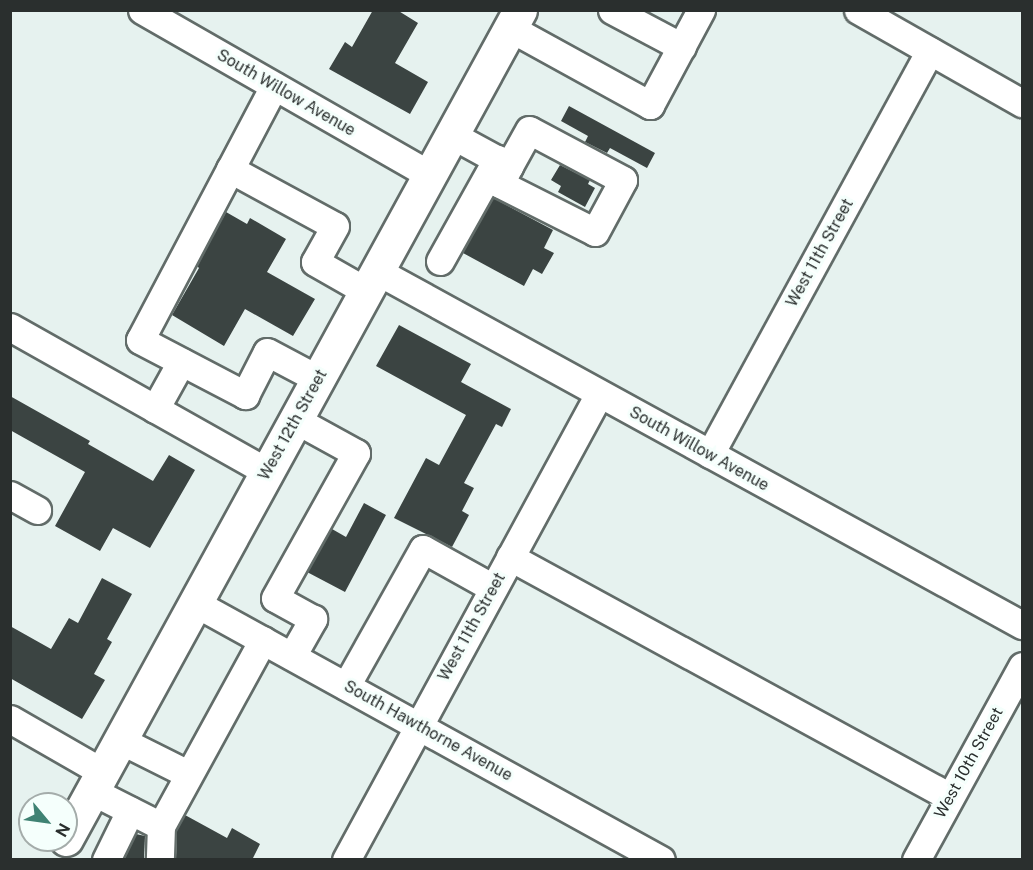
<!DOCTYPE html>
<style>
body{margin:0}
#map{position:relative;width:1033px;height:870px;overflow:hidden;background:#e6f2ef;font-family:"Public Sans",sans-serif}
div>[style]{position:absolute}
.building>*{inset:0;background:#3b4442}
.roads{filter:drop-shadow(2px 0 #626c69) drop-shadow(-2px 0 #626c69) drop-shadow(0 2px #626c69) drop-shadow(0 -2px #626c69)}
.minor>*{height:27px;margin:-13.5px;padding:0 13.5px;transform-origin:13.5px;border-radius:13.5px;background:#fff}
.major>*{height:33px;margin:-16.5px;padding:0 16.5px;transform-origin:16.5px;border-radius:16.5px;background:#fff}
span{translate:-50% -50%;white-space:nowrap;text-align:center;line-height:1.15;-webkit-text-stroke:6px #f5fffc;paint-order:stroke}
.street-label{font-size:16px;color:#2a2f2e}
.frame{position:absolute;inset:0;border:12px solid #2a2f2e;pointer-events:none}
.north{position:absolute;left:18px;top:792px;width:60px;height:60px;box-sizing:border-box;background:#f5fffc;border:2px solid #a4acaa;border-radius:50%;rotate:119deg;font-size:16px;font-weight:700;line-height:24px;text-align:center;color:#2a2f2e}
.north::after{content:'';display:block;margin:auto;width:21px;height:27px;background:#3f8273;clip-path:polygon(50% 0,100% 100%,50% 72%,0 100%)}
</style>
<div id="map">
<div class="building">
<div style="clip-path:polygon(373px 10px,397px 10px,418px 23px,395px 63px,428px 82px,410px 114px,329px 69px,345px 42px,352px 47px)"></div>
<div style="clip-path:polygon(569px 106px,655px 153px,647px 168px,610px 148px,607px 153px,585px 142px,588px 136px,561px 121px)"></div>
<div style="clip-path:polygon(560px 165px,590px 180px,588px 184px,595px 188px,585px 207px,558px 192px,561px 186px,551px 180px)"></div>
<div style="clip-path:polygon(493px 198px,553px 230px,544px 248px,554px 253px,542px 274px,533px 269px,524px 286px,463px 253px)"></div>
<div style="clip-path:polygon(226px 212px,247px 224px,250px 218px,286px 239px,267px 272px,315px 299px,293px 336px,245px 309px,224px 346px,172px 315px,199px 268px,197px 266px)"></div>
<div style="clip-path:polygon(399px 325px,471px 364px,461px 382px,511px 409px,502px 427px,496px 424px,464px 483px,474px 488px,462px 511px,469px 515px,452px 547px,394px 518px,426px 458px,439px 465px,466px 415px,376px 366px)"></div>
<div style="clip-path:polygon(10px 396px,90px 441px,88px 444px,153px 481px,169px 455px,195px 470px,150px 548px,113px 528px,100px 551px,55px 526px,85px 472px,10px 430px)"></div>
<div style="clip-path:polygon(364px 503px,386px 515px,345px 592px,307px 572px,332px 529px,346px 537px)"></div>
<div style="clip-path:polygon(102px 578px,132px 594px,107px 639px,112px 642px,94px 674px,105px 680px,82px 719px,10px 678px,10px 626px,51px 649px,69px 618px,78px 623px)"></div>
<div style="clip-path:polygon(185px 815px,227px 838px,232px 828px,260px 844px,252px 860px,176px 860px,177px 830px)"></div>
<div style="clip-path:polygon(136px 834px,145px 836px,144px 860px,124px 860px)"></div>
</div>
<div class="roads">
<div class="minor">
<div style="left:142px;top:10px;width:332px;rotate:29.8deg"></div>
<div style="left:612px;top:10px;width:79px;rotate:27.9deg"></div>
<div style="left:858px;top:10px;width:189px;rotate:29.6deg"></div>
<div style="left:510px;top:28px;width:160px;rotate:28.8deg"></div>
<div style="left:650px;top:105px;width:108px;rotate:-61.8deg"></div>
<div style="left:274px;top:86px;width:287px;rotate:117.8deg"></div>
<div style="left:140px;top:340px;width:119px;rotate:27.6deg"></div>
<div style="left:245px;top:395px;width:48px;rotate:-62.9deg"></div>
<div style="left:267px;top:352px;width:58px;rotate:27.9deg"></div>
<div style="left:452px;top:135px;width:65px;rotate:28.5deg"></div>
<div style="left:509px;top:166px;width:20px;rotate:117deg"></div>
<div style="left:500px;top:184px;width:106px;rotate:26.8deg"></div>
<div style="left:595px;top:232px;width:59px;rotate:-61.7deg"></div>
<div style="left:623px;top:180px;width:106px;rotate:-152deg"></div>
<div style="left:529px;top:130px;width:41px;rotate:119.1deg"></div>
<div style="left:230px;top:169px;width:119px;rotate:28.5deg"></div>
<div style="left:335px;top:226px;width:41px;rotate:119.1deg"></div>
<div style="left:315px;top:262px;width:59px;rotate:29.6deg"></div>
<div style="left:440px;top:261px;width:117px;rotate:-60.8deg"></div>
<div style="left:377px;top:271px;width:736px;rotate:28.76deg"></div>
<div style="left:10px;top:327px;width:295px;rotate:29.4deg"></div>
<div style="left:155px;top:409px;width:54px;rotate:-61deg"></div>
<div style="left:710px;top:454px;width:459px;rotate:-61.4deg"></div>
<div style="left:10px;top:495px;width:31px;rotate:29deg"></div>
<div style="left:510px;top:557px;width:501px;rotate:28.61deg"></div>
<div style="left:195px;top:603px;width:532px;rotate:28.88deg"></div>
<div style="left:292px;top:656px;width:43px;rotate:-60.4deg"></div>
<div style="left:313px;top:619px;width:43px;rotate:-151.1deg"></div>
<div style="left:275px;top:598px;width:166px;rotate:-60.8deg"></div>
<div style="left:356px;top:453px;width:68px;rotate:-151.2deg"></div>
<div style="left:346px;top:686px;width:157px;rotate:-60.7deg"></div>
<div style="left:423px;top:549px;width:80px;rotate:29.1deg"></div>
<div style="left:10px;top:719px;width:106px;rotate:29.9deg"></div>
<div style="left:120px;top:740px;width:76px;rotate:26.6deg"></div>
<div style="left:92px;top:791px;width:77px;rotate:26.9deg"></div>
<div style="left:161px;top:826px;width:34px;rotate:92deg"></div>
<div style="left:161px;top:826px;width:212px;rotate:-61.3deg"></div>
<div style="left:106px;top:860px;width:55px;rotate:-63.9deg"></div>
<div style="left:346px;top:860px;width:530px;rotate:-61.5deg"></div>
<div style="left:916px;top:860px;width:221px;rotate:-61.3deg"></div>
</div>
<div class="major">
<div style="left:66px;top:839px;width:945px;rotate:-61.29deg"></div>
</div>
</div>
<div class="street-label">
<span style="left:286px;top:93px;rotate:30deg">South Willow Avenue</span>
<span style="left:820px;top:253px;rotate:-61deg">West 11th Street</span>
<span style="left:293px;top:425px;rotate:-61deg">West 12th Street</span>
<span style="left:699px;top:449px;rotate:29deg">South Willow Avenue</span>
<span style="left:472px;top:627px;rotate:-61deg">West 11th Street</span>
<span style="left:428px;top:731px;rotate:29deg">South Hawthorne Avenue</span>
<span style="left:969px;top:763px;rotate:-61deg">West 10th Street</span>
</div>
<div class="frame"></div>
<div class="north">N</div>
</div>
